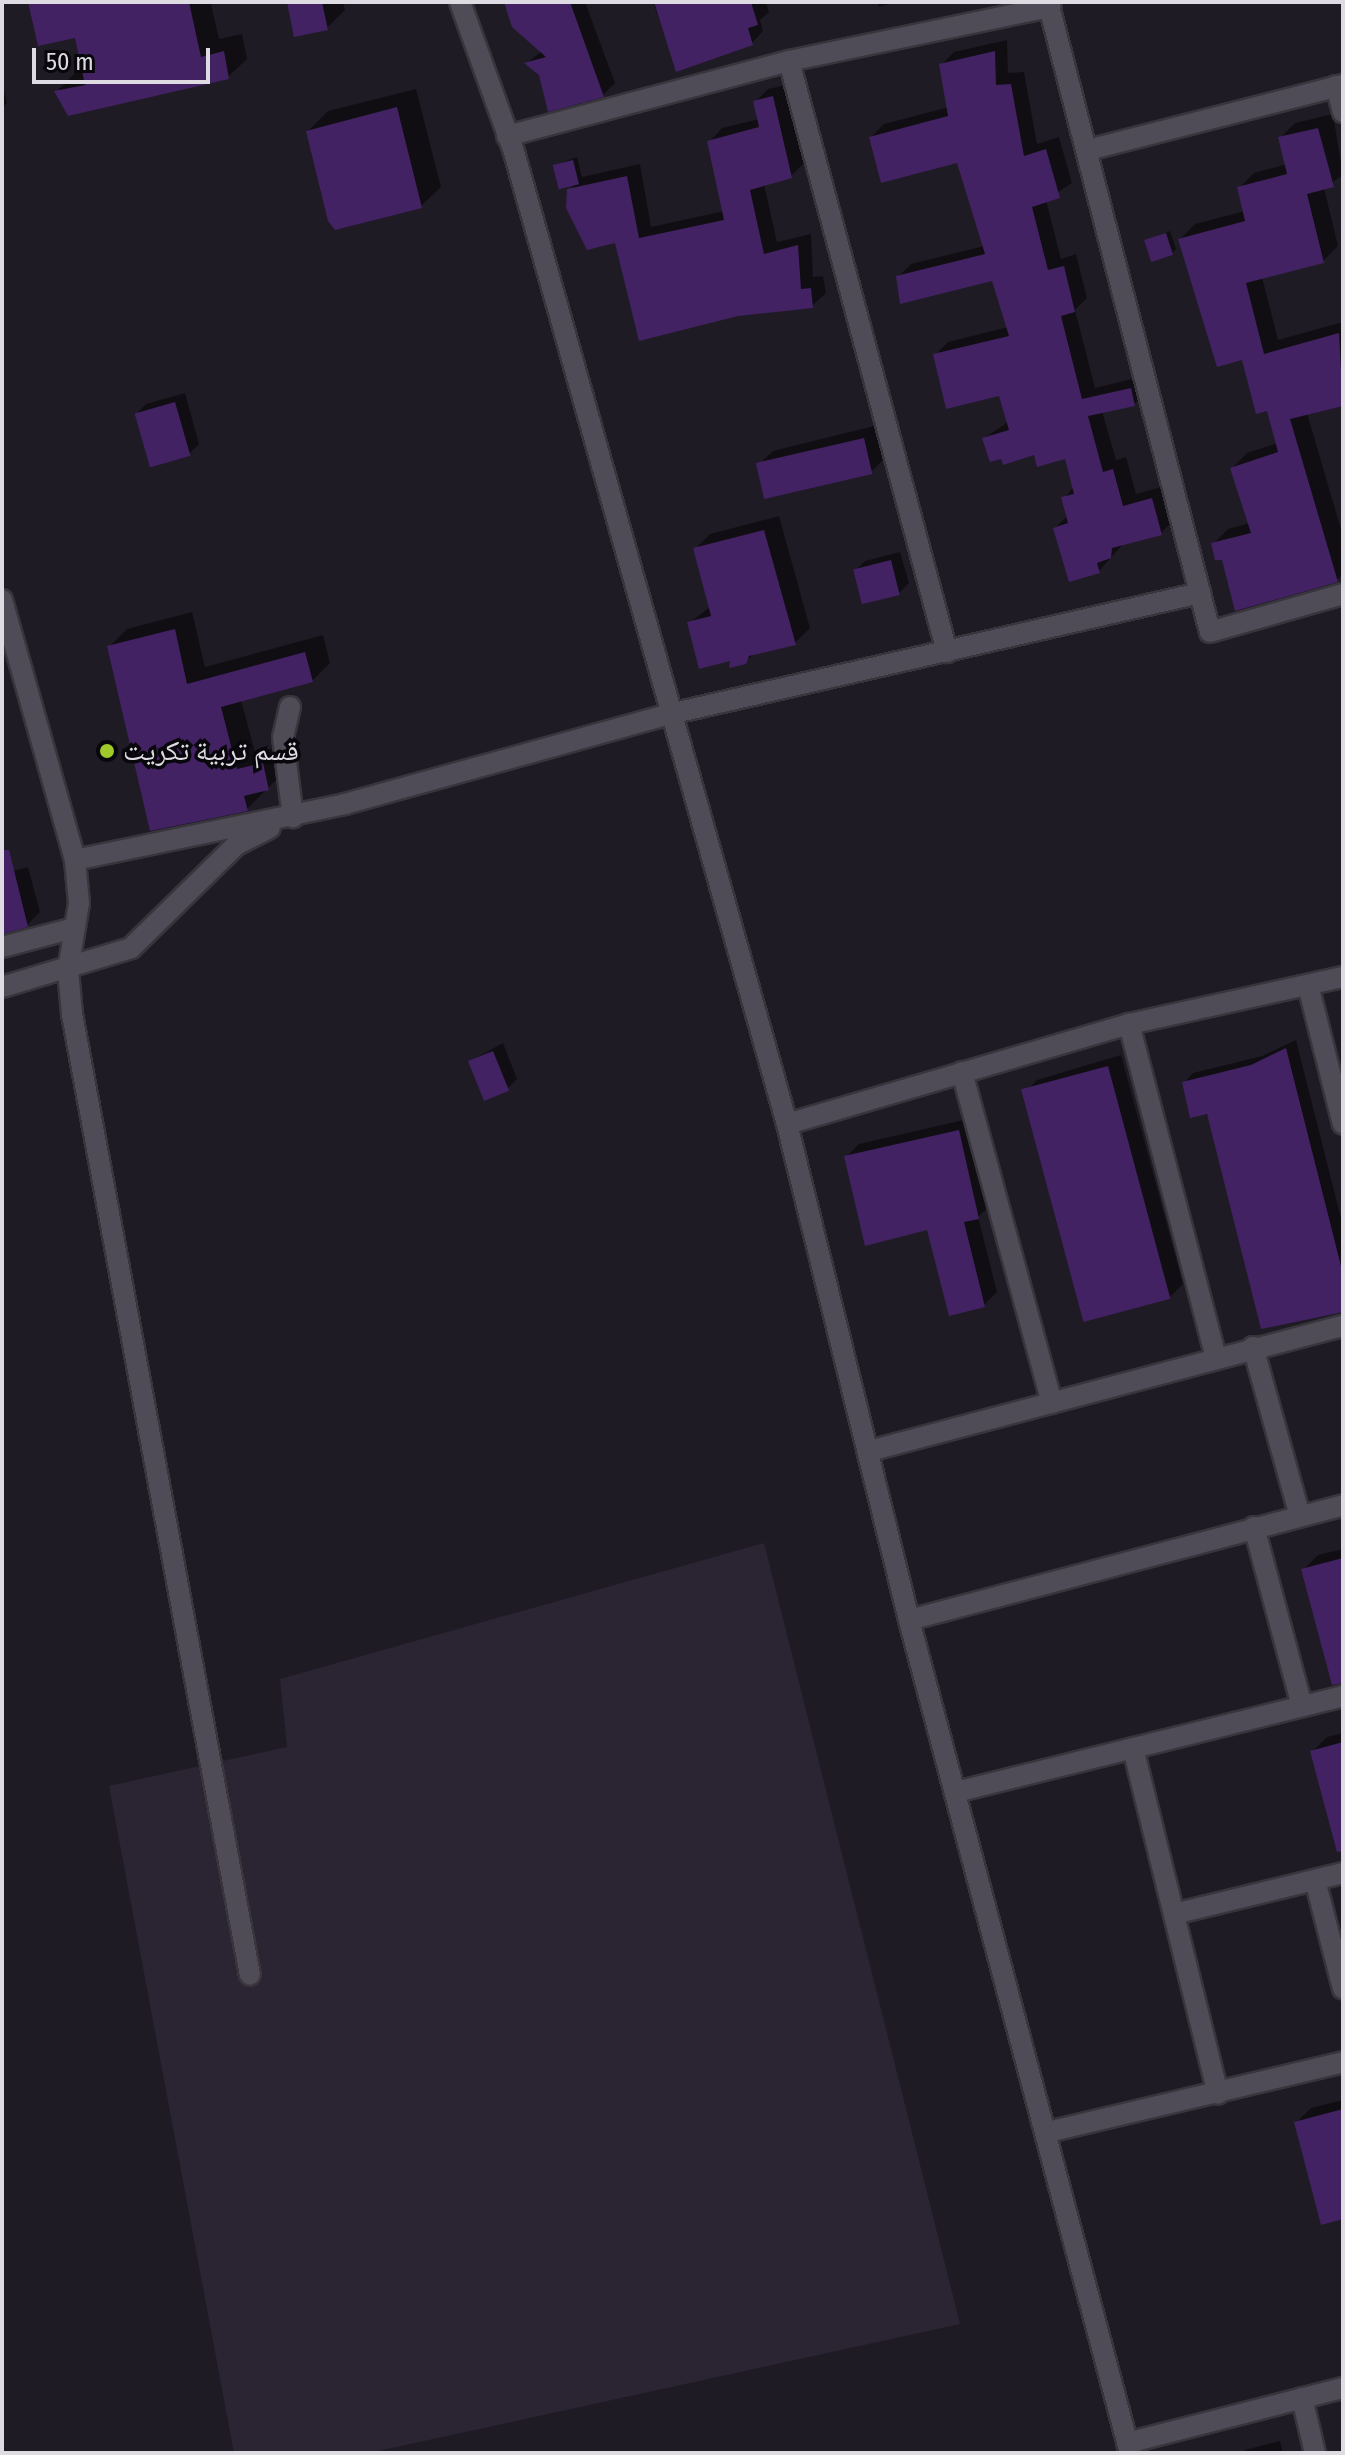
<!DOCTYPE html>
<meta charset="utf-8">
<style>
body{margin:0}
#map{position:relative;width:1345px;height:2455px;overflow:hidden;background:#1f1b25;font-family:"Fira Sans Condensed","Noto Naskh Arabic",sans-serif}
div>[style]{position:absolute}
.built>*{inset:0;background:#2a2433}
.shadow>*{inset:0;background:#0007}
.building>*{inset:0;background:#422263;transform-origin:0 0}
.roads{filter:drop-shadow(2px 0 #38353d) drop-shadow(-2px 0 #38353d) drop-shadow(0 2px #38353d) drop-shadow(0 -2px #38353d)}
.minor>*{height:20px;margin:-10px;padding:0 10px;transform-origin:10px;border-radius:10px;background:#504c57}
.dots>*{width:22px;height:22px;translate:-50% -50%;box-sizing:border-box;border:4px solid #08070b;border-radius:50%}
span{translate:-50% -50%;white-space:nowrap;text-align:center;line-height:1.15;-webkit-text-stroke:7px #08070b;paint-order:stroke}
.poi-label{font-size:28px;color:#dedbe2}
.left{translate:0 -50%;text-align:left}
.frame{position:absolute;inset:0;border:4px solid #dedbe2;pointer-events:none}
.scale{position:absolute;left:32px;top:48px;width:178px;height:36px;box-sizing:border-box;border:4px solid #dedbe2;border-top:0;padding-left:10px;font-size:24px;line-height:28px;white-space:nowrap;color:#dedbe2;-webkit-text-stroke:6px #08070b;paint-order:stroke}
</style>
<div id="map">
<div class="built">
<div style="clip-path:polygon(764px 1543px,960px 2324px,369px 2453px,234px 2453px,109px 1786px,287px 1747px,280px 1679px)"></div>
</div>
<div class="shadow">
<div style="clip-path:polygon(30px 2px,219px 2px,211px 5px,219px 39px,242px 34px,247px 59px,228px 77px,57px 91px,75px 73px,84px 71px,76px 35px)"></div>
<div style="clip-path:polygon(289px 2px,343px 2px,345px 10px,327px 28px)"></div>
<div style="clip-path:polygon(506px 2px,585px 2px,615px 83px,603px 95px,549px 109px,541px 74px,527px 63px,542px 51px)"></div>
<div style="clip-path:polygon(653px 2px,766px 2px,769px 12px,760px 20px,763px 31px,752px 43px,677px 69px)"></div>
<div style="clip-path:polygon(877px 2px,895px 2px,879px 7px)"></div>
<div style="clip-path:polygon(1007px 40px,1008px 73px,1024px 72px,1037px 144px,1059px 137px,1072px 183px,1046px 200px,1061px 259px,1076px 254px,1087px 298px,1075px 310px,1095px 388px,1144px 376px,1147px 391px,1134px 404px,1102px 411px,1116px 460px,1126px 457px,1136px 494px,1165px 486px,1174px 520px,1161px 533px,1124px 543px,1099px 571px,1055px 528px,1068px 515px,1064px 498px,1074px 487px,1066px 457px,984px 438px,1008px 422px,1001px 393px,935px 355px,948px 342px,1008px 327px,993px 279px,898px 277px,911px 264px,984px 246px,958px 160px,871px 137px,884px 124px,949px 107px,941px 65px,954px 52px)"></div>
<div style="clip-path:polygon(2px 83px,7px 103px,2px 108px)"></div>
<div style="clip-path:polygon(786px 85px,804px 163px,791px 176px,764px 184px,777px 242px,811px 234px,813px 277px,823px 276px,826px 293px,812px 306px,617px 241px,569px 190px,577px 182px,555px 165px,577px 157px,582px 177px,640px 164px,651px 227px,724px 211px,709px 142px,722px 128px,759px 119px,755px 102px,768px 89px)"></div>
<div style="clip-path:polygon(416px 89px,441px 187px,421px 206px,308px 131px,328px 111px)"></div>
<div style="clip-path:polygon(1333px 114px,1343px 175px,1324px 188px,1338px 246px,1323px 261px,1262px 277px,1278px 340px,1343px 322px,1343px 404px,1307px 413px,1343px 536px,1343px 574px,1337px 580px,1213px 544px,1228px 529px,1250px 523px,1232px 468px,1247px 453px,1278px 443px,1268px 408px,1180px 239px,1195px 224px,1245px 211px,1239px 188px,1254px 173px,1287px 164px,1280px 138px,1295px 123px)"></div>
<div style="clip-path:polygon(1170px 231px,1176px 249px,1172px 253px,1146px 241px)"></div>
<div style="clip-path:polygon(185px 393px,199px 444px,189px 454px,136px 414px,146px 404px)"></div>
<div style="clip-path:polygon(878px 425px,886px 457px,871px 472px,758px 465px,773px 451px)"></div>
<div style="clip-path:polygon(779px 516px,810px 628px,795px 643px,756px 652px,745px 662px,732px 659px,689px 623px,710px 607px,695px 549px,710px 534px)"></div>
<div style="clip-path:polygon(900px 552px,909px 583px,899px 593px,855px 571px,865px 561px)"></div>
<div style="clip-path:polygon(192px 612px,205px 667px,323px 635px,330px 663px,312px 681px,241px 700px,255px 752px,280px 747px,286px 770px,247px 809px,109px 647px,127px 629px)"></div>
<div style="clip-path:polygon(28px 867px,40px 912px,27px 925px,2px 932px,2px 874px)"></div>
<div style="clip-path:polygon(1296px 1040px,1343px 1226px,1343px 1309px,1184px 1083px,1193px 1073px,1262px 1056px)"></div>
<div style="clip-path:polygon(503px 1043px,517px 1079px,507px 1089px,470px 1061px)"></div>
<div style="clip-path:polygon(1121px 1055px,1183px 1284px,1169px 1298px,1024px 1093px,1037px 1080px)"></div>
<div style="clip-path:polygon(972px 1118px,992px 1204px,978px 1217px,997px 1292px,984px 1305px,928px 1228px,846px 1157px,859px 1144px)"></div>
<div style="clip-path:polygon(1343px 1549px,1343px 1666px,1303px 1570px,1318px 1555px)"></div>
<div style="clip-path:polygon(1343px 1733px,1343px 1851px,1312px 1752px,1327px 1737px)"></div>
<div style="clip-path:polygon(1343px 2100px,1343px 2217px,1296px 2123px,1311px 2108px)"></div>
<div style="clip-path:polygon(1280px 2441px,1283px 2453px,1241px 2453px,1245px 2450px)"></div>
</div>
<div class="building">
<div style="clip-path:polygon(28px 2px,189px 2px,201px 57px,224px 51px,229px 79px,68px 116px,54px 91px,85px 85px,75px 38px,38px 46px)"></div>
<div style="clip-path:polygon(287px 2px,322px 2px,328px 30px,294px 37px)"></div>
<div style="clip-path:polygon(504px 2px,570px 2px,604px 97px,548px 112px,539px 75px,524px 63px,546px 57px,512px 27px)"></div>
<div style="clip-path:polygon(654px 2px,751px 2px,758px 25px,748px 28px,753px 45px,676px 72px)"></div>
<div style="clip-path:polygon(995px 51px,996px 85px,1011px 84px,1024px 156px,1046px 149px,1060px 198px,1032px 207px,1048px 270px,1064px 266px,1075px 312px,1061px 316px,1082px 399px,1131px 388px,1135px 406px,1088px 416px,1103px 472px,1113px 469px,1123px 506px,1152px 498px,1162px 535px,1112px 548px,1111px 558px,1097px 563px,1100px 573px,1069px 582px,1053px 528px,1068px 523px,1061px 497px,1074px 494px,1065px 459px,1037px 467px,1034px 455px,1003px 465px,1001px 459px,990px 462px,982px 438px,1009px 430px,999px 396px,946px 409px,933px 354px,1009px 336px,992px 281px,900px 304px,896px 276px,985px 254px,957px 163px,881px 183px,869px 137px,948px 116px,939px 64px)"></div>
<div style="clip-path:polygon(773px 96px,792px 178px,750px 190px,764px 254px,798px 245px,801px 289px,811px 288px,813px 308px,738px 316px,639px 341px,615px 243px,587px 250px,566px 208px,567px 189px,627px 176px,639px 238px,724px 220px,707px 141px,759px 127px,753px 101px)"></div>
<div style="clip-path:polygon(397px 107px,422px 208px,335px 230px,328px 221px,306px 131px)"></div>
<div style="clip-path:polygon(1318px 128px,1334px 187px,1307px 194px,1324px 263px,1246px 283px,1264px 354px,1339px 333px,1343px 406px,1290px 419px,1338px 582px,1235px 611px,1222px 560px,1215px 560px,1211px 543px,1251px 533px,1230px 468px,1278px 452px,1267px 411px,1256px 414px,1242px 360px,1217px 367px,1178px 239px,1245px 221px,1237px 187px,1287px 174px,1278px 137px)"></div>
<div style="left:573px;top:160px;width:25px;height:21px;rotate:76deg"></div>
<div style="left:1166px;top:233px;width:23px;height:23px;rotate:72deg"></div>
<div style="left:175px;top:402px;width:56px;height:42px;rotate:74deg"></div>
<div style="left:864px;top:438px;width:37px;height:111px;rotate:77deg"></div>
<div style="clip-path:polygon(764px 530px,796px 645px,749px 656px,746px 664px,729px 668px,730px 661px,699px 669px,687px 622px,711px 616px,693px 548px)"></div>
<div style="left:891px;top:560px;width:36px;height:39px;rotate:76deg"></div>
<div style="clip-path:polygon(175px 629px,187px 684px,305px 652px,313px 682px,221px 707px,237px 769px,263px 763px,269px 790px,244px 796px,248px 811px,150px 831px,107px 646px)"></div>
<div style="clip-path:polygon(2px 850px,9px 850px,28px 927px,2px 934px)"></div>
<div style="clip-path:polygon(1286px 1048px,1343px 1274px,1343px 1312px,1261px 1329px,1207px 1114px,1190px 1118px,1182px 1082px,1251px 1065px)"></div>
<div style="left:493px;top:1051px;width:43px;height:27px;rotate:68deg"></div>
<div style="left:1108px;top:1066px;width:241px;height:90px;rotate:75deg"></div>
<div style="clip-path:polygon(959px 1130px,979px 1219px,964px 1222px,985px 1307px,949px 1316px,927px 1230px,865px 1246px,844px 1156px)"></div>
<div style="clip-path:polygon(1343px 1558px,1343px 1683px,1332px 1685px,1301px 1569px)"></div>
<div style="clip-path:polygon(1343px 1742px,1343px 1851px,1337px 1852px,1310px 1751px)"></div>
<div style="clip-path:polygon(1343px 2109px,1343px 2219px,1321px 2225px,1294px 2122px)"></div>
</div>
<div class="roads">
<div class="minor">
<div style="left:460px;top:2px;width:159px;rotate:70.2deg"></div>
<div style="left:514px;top:152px;width:1010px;rotate:74.31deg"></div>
<div style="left:787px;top:1124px;width:511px;rotate:76.18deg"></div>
<div style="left:909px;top:1620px;width:862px;rotate:75.14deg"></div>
<div style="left:1048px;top:2px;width:650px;rotate:75.58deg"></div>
<div style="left:1210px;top:632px;width:138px;rotate:-15.9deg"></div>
<div style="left:789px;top:61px;width:612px;rotate:75.03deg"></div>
<div style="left:1336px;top:86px;width:27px;rotate:75deg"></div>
<div style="left:507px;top:136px;width:292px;rotate:-14.9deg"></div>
<div style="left:789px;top:61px;width:267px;rotate:-11.7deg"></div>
<div style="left:1088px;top:150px;width:263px;rotate:-14.3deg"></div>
<div style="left:2px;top:600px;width:270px;rotate:74.3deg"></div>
<div style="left:75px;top:860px;width:43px;rotate:84.7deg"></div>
<div style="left:79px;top:903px;width:68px;rotate:99.3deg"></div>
<div style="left:68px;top:970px;width:44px;rotate:84.8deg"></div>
<div style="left:72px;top:1014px;width:977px;rotate:79.51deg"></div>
<div style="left:290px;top:707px;width:31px;rotate:103deg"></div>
<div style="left:283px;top:737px;width:81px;rotate:82.9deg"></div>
<div style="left:75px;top:860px;width:276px;rotate:-11.7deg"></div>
<div style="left:345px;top:804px;width:337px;rotate:-15.5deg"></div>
<div style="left:670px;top:714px;width:544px;rotate:-12.86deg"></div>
<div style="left:2px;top:947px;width:74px;rotate:-14.8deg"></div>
<div style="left:1308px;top:985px;width:143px;rotate:75.9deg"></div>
<div style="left:2px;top:987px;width:135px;rotate:-16.8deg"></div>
<div style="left:131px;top:948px;width:147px;rotate:-44.4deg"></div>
<div style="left:236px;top:845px;width:38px;rotate:-27deg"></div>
<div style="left:1129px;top:1024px;width:344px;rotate:75.4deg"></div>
<div style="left:962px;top:1072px;width:343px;rotate:74.8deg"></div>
<div style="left:787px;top:1124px;width:356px;rotate:-16.3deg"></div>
<div style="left:1129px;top:1024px;width:219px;rotate:-12.4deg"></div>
<div style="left:1253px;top:1347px;width:175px;rotate:74.5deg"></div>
<div style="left:869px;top:1451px;width:490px;rotate:-14.8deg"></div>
<div style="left:1254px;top:1527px;width:185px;rotate:75deg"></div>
<div style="left:909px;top:1620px;width:449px;rotate:-14.8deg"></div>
<div style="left:1133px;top:1748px;width:356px;rotate:76.2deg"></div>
<div style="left:956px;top:1792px;width:399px;rotate:-13.9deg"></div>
<div style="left:1315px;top:1880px;width:112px;rotate:75.5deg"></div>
<div style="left:1174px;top:1914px;width:174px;rotate:-13.6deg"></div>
<div style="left:1048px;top:2132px;width:303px;rotate:-13.3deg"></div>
<div style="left:1302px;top:2398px;width:57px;rotate:76.7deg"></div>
<div style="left:1127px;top:2443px;width:223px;rotate:-14.3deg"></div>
</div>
</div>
<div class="dots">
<div style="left:107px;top:751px;background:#a0c92c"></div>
</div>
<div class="poi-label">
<span class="left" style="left:123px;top:751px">قسم تربية تكريت</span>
</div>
<div class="frame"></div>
<div class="scale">50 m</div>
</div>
